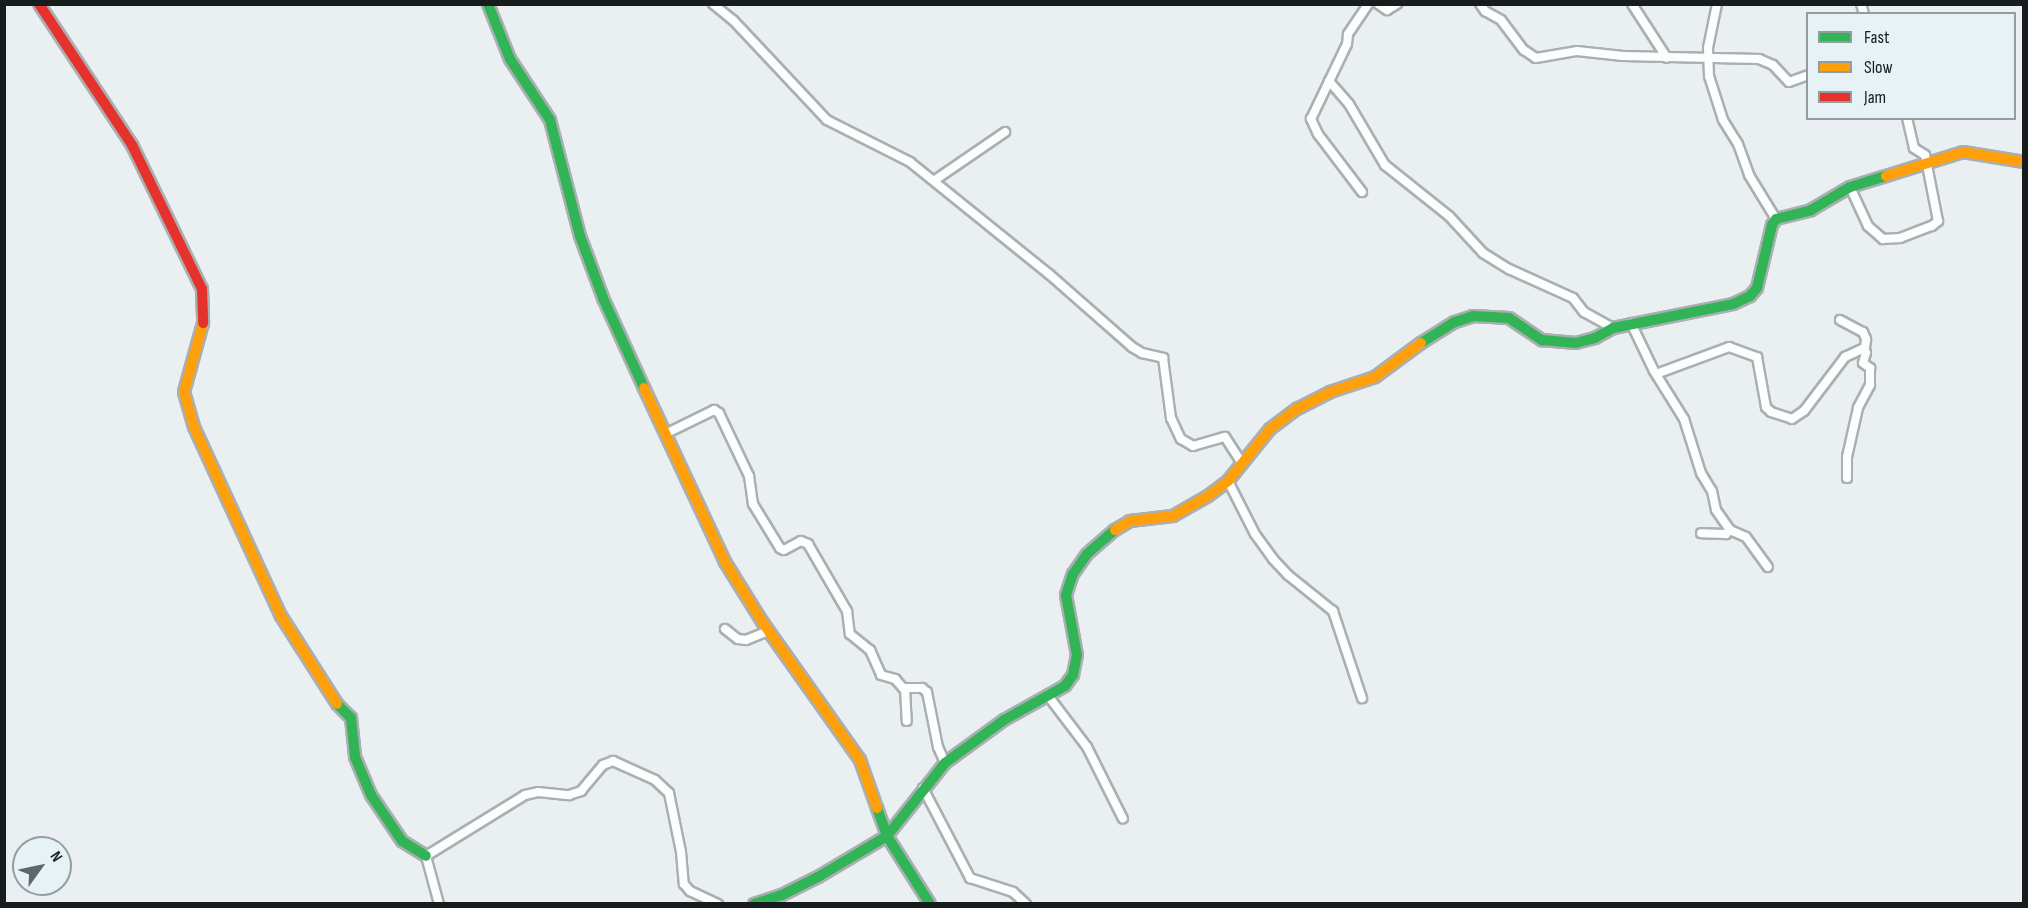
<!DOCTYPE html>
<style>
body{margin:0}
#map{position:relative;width:2028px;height:908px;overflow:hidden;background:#eaf0f2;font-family:"Sofia Sans Condensed",sans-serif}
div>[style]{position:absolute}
.roads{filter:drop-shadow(2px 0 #aaafb1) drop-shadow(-2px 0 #aaafb1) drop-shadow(0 2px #aaafb1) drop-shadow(0 -2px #aaafb1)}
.street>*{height:8px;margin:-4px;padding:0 4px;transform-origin:4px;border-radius:4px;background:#fcfdfd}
.fast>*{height:10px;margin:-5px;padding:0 5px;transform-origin:5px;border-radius:5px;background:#30b455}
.slow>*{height:10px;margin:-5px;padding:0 5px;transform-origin:5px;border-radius:5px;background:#ff9f0a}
.jam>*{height:10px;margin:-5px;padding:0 5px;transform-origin:5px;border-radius:5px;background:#e5322d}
span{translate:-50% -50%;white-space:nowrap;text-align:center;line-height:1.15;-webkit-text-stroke:5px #e6f2f5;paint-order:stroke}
.frame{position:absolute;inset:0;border:6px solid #171c1d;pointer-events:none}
.legend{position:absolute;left:1806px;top:12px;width:210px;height:108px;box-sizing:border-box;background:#e6f2f5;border:2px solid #939c9f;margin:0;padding:8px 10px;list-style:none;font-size:18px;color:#171c1d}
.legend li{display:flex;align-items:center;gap:12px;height:30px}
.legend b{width:30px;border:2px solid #939c9f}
.north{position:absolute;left:12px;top:836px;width:60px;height:60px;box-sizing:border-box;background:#e6f2f5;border:2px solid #939c9f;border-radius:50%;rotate:57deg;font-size:16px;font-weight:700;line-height:24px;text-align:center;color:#171c1d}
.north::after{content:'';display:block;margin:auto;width:21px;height:27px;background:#616668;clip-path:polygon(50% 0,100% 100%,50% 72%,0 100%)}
</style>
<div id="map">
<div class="roads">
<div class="street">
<div style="left:713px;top:4px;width:26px;rotate:39deg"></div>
<div style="left:733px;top:20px;width:137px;rotate:46.8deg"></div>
<div style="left:827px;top:120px;width:93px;rotate:26.8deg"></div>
<div style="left:910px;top:162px;width:179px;rotate:38.9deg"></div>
<div style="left:1049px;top:274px;width:111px;rotate:41.3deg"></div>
<div style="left:1132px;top:347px;width:12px;rotate:31deg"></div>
<div style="left:1142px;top:353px;width:22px;rotate:13deg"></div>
<div style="left:1163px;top:358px;width:61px;rotate:82.4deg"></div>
<div style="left:1171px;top:418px;width:23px;rotate:65deg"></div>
<div style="left:1181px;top:439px;width:14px;rotate:30deg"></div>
<div style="left:1193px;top:446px;width:33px;rotate:-16deg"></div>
<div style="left:1225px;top:437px;width:31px;rotate:57deg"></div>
<div style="left:1378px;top:4px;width:11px;rotate:34deg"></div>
<div style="left:1387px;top:10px;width:12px;rotate:-31deg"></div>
<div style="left:1480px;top:4px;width:9px;rotate:54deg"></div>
<div style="left:1485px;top:11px;width:18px;rotate:29deg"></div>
<div style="left:1501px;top:20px;width:38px;rotate:53deg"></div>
<div style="left:1524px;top:50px;width:14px;rotate:34deg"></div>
<div style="left:1536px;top:58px;width:42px;rotate:-9.7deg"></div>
<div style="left:1577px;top:51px;width:46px;rotate:6.2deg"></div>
<div style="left:1623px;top:56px;width:136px;rotate:1.3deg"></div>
<div style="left:1759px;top:59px;width:15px;rotate:23deg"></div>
<div style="left:1773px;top:65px;width:23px;rotate:47deg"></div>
<div style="left:1789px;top:82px;width:20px;rotate:-20deg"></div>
<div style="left:1632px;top:4px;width:64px;rotate:57.1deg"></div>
<div style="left:1717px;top:4px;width:45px;rotate:101.6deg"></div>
<div style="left:1708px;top:48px;width:28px;rotate:88deg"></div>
<div style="left:1709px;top:76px;width:46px;rotate:72.3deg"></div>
<div style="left:1723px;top:120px;width:28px;rotate:58deg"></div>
<div style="left:1738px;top:144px;width:33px;rotate:70deg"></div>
<div style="left:1749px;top:175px;width:52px;rotate:58.5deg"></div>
<div style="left:1861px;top:4px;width:10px;rotate:73deg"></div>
<div style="left:1329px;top:81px;width:30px;rotate:49deg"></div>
<div style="left:1349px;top:104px;width:71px;rotate:59.5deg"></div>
<div style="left:1385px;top:165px;width:82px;rotate:38.6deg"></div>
<div style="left:1449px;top:216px;width:50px;rotate:47.4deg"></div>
<div style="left:1483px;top:253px;width:31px;rotate:32deg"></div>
<div style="left:1509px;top:269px;width:70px;rotate:24.4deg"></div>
<div style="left:1573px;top:298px;width:18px;rotate:52deg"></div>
<div style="left:1584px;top:312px;width:33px;rotate:29deg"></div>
<div style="left:935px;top:180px;width:85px;rotate:-34.4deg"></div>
<div style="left:1850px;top:187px;width:43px;rotate:65.2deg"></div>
<div style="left:1868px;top:226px;width:20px;rotate:41deg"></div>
<div style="left:1883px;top:239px;width:17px;rotate:-3deg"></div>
<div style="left:1900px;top:238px;width:34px;rotate:-21deg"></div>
<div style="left:1932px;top:226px;width:8px;rotate:-40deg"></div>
<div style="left:1938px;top:221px;width:67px;rotate:-101.1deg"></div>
<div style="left:1925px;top:155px;width:13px;rotate:-148deg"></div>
<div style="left:1914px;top:148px;width:31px;rotate:-103deg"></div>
<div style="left:1362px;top:192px;width:73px;rotate:-127.2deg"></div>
<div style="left:1318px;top:134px;width:17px;rotate:-115deg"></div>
<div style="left:1311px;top:119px;width:83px;rotate:-64.4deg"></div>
<div style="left:1347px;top:44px;width:10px;rotate:-84deg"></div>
<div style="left:1348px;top:34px;width:36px;rotate:-56deg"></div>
<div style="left:1840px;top:320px;width:26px;rotate:28deg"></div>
<div style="left:1863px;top:332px;width:8px;rotate:67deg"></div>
<div style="left:1866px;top:339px;width:10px;rotate:96deg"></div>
<div style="left:1631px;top:323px;width:53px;rotate:64.4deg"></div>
<div style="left:1654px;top:371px;width:57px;rotate:58deg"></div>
<div style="left:1684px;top:419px;width:57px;rotate:72.5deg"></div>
<div style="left:1701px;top:473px;width:21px;rotate:59deg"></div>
<div style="left:1712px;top:491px;width:19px;rotate:78deg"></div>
<div style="left:1716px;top:510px;width:24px;rotate:55deg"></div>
<div style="left:1730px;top:530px;width:6px;rotate:135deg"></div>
<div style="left:1726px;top:534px;width:25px;rotate:-178deg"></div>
<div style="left:1656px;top:374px;width:78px;rotate:-20.3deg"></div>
<div style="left:1729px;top:347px;width:30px;rotate:20deg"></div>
<div style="left:1757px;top:357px;width:51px;rotate:79.8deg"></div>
<div style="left:1766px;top:407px;width:7px;rotate:45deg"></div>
<div style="left:1771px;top:412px;width:22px;rotate:18deg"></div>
<div style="left:1792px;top:419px;width:14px;rotate:-34deg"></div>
<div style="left:1804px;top:411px;width:68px;rotate:-52.8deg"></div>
<div style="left:1845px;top:357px;width:21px;rotate:-25deg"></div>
<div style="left:1864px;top:348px;width:5px;rotate:68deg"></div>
<div style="left:1866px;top:353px;width:10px;rotate:107deg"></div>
<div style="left:1863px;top:363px;width:9px;rotate:36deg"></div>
<div style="left:1870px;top:368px;width:17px;rotate:90deg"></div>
<div style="left:1870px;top:385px;width:26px;rotate:118deg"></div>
<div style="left:1858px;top:408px;width:50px;rotate:102.7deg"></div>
<div style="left:1847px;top:457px;width:21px;rotate:90deg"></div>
<div style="left:665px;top:434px;width:55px;rotate:-26.1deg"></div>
<div style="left:714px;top:410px;width:6px;rotate:31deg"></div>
<div style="left:719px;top:413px;width:70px;rotate:64.5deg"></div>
<div style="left:749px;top:476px;width:28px;rotate:82deg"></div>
<div style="left:753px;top:504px;width:52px;rotate:58.5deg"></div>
<div style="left:780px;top:548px;width:4px;rotate:27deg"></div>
<div style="left:784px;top:550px;width:19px;rotate:-28deg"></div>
<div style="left:801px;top:541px;width:8px;rotate:23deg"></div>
<div style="left:808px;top:544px;width:78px;rotate:59.8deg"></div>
<div style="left:847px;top:611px;width:23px;rotate:83deg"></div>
<div style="left:850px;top:634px;width:26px;rotate:39deg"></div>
<div style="left:870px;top:650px;width:27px;rotate:66deg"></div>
<div style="left:881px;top:675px;width:15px;rotate:16deg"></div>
<div style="left:895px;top:679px;width:12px;rotate:48deg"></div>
<div style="left:903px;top:688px;width:19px"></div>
<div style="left:922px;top:688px;width:6px;rotate:39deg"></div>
<div style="left:927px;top:692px;width:56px;rotate:78.7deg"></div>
<div style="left:938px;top:747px;width:17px;rotate:66deg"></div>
<div style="left:1228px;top:481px;width:59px;rotate:63deg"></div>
<div style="left:1255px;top:534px;width:31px;rotate:54deg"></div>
<div style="left:1273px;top:559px;width:22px;rotate:47deg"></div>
<div style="left:1288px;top:575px;width:58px;rotate:38.7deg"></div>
<div style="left:1333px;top:611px;width:92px;rotate:71.6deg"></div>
<div style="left:1730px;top:530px;width:17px;rotate:24deg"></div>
<div style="left:1746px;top:537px;width:37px;rotate:54deg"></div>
<div style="left:725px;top:629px;width:16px;rotate:38deg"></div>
<div style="left:738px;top:639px;width:8px;rotate:7deg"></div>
<div style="left:746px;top:640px;width:24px;rotate:-22deg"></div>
<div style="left:905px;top:688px;width:33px;rotate:87deg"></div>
<div style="left:1049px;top:697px;width:63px;rotate:52.8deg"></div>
<div style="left:1087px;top:747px;width:80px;rotate:63.4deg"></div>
<div style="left:923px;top:788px;width:102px;rotate:62.4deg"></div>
<div style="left:970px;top:878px;width:45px;rotate:18deg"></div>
<div style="left:1013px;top:892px;width:18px;rotate:43deg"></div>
<div style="left:439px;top:904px;width:50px;rotate:-105.2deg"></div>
<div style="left:426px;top:856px;width:116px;rotate:-31.6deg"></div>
<div style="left:525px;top:795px;width:13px;rotate:-13deg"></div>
<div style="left:538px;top:792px;width:31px;rotate:6deg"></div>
<div style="left:569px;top:795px;width:13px;rotate:-18deg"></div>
<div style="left:581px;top:791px;width:34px;rotate:-50deg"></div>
<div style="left:603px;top:765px;width:11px;rotate:-22deg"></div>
<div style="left:613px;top:761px;width:46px;rotate:24.3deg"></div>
<div style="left:655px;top:780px;width:19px;rotate:43deg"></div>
<div style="left:669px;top:793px;width:60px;rotate:78.5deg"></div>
<div style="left:681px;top:852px;width:32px;rotate:85deg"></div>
<div style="left:684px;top:884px;width:9px;rotate:49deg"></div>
<div style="left:690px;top:891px;width:31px;rotate:25deg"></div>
</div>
<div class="fast">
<div style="left:488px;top:4px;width:59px;rotate:68.2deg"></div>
<div style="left:510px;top:59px;width:73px;rotate:56.7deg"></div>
<div style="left:550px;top:120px;width:120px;rotate:75.5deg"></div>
<div style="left:580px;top:236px;width:66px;rotate:69.6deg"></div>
<div style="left:603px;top:298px;width:99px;rotate:65.5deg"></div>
<div style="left:1421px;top:343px;width:40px;rotate:-32deg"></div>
<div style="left:1455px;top:322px;width:19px;rotate:-18deg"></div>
<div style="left:1473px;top:316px;width:36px;rotate:3deg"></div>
<div style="left:1509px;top:318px;width:40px;rotate:34deg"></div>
<div style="left:1542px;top:340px;width:34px;rotate:5deg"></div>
<div style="left:1576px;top:343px;width:20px;rotate:-15deg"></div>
<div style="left:1595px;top:338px;width:21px;rotate:-29deg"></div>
<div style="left:1613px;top:328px;width:122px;rotate:-11.3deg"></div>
<div style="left:1733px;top:304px;width:19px;rotate:-25deg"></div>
<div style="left:1750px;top:296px;width:11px;rotate:-49deg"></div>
<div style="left:1757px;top:288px;width:65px;rotate:-76.6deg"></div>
<div style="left:1772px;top:225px;width:7px;rotate:-56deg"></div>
<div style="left:1776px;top:219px;width:36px;rotate:-14deg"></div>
<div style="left:1811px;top:210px;width:45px;rotate:-30.5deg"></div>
<div style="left:1850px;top:187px;width:38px;rotate:-17deg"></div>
<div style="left:337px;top:704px;width:20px;rotate:45deg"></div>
<div style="left:351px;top:718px;width:39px;rotate:84deg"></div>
<div style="left:355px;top:757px;width:41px;rotate:67.2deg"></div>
<div style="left:371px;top:795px;width:55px;rotate:56deg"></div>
<div style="left:402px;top:841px;width:28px;rotate:32deg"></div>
<div style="left:877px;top:808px;width:30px;rotate:70deg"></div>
<div style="left:887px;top:836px;width:80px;rotate:57.7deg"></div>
<div style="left:754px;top:904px;width:29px;rotate:-18deg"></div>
<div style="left:782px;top:895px;width:40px;rotate:-26.6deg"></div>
<div style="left:818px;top:877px;width:80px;rotate:-30.7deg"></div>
<div style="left:887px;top:836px;width:93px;rotate:-51.5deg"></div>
<div style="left:945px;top:763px;width:73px;rotate:-36.1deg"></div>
<div style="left:1004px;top:720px;width:70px;rotate:-29.1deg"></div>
<div style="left:1065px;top:686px;width:14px;rotate:-54deg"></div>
<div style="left:1073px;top:675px;width:20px;rotate:-79deg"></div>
<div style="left:1077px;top:655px;width:61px;rotate:-100.4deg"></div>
<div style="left:1066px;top:595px;width:22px;rotate:-72deg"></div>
<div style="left:1073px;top:574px;width:24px;rotate:-55deg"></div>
<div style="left:1087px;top:554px;width:37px;rotate:-41deg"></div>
</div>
<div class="slow">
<div style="left:1886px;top:176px;width:81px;rotate:-17.3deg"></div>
<div style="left:1963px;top:152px;width:62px;rotate:9.3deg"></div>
<div style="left:203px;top:323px;width:72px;rotate:105.4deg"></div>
<div style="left:184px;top:392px;width:36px;rotate:74deg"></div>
<div style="left:194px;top:427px;width:208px;rotate:65.3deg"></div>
<div style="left:281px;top:616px;width:104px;rotate:57.5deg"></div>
<div style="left:644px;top:388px;width:192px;rotate:65deg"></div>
<div style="left:725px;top:562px;width:72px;rotate:58.1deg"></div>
<div style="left:763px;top:623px;width:168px;rotate:54.7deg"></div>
<div style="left:860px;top:760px;width:51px;rotate:70.5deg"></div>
<div style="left:1115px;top:530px;width:17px;rotate:-31deg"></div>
<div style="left:1130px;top:521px;width:43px;rotate:-6.6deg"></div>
<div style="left:1173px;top:516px;width:40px;rotate:-29.7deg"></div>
<div style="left:1208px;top:496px;width:25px;rotate:-37deg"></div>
<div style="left:1228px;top:481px;width:67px;rotate:-51.1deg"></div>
<div style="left:1270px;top:429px;width:34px;rotate:-37deg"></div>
<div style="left:1297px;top:409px;width:37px;rotate:-27deg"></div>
<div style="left:1330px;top:392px;width:47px;rotate:-18.4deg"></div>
<div style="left:1375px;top:377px;width:57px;rotate:-36.5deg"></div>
</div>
<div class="jam">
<div style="left:39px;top:4px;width:169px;rotate:56.6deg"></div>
<div style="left:132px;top:145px;width:160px;rotate:64.1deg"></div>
<div style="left:202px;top:289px;width:34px;rotate:88deg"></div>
</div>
</div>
<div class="frame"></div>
<ul class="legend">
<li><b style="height:8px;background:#30b455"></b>Fast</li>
<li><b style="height:8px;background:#ff9f0a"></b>Slow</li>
<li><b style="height:8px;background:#e5322d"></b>Jam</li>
</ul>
<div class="north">N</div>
</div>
